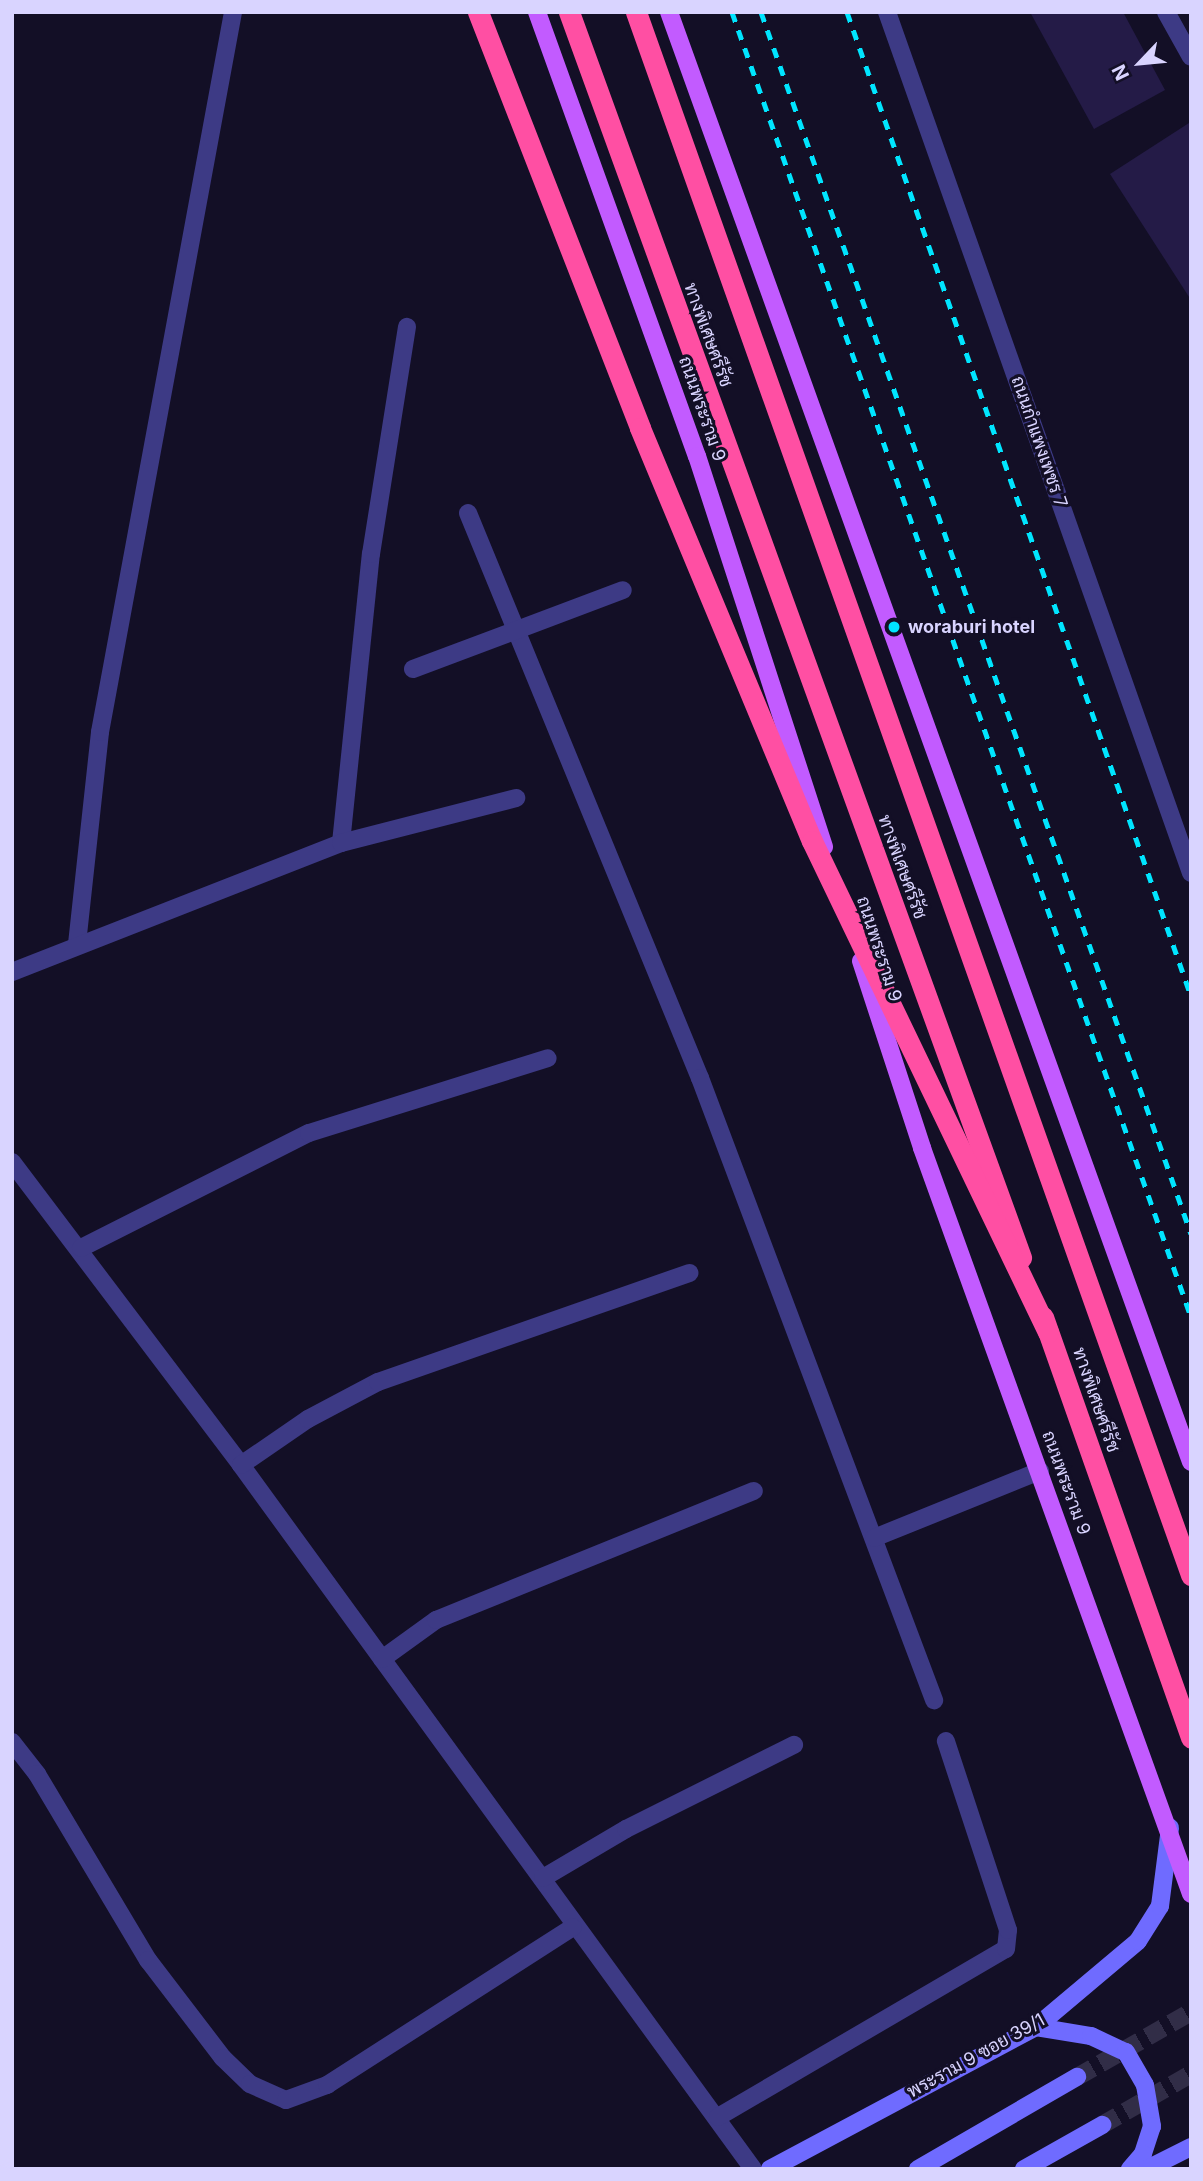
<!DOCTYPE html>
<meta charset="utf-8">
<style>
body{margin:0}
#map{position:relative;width:1203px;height:2181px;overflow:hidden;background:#130f26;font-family:Inter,Sarabun,sans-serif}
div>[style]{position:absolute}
.building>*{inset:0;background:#241b47}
.secondary-tunnel>*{height:18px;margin-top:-9px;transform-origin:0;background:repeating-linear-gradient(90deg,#312d47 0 18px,transparent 0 27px)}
.minor>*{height:18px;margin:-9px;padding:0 9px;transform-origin:9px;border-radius:9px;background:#3d3a85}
.tertiary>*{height:18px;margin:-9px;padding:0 9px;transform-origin:9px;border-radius:9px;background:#3d3a85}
.secondary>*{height:18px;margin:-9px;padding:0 9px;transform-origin:9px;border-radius:9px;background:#6f6bff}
.primary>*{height:18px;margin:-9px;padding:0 9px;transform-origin:9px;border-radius:9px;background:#c25bff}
.motorway>*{height:21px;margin:-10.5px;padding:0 10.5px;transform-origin:10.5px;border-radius:10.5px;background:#ff4fa3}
.rail>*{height:5px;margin-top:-2.5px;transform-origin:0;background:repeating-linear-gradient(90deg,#00e5ff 0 10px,transparent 0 19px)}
.motorway-bridge>*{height:21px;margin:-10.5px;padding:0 10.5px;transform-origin:10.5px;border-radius:10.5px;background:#ff4fa3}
.dots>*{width:19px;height:19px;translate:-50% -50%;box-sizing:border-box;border:4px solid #130f26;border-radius:50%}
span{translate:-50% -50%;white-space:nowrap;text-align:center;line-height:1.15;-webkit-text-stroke:6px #130f26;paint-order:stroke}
.street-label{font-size:18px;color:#d9d4ff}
.poi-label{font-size:18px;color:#d9d4ff;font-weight:700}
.left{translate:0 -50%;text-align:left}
.frame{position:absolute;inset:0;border:14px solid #d9d4ff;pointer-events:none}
.north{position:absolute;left:1105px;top:28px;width:70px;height:70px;-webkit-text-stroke:5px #130f26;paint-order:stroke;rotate:244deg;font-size:19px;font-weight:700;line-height:28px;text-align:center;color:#d9d4ff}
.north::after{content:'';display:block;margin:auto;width:24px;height:32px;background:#d9d4ff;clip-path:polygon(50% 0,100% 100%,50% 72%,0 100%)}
</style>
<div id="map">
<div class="building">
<div style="clip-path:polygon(1030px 12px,1123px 12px,1165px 90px,1094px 129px)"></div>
<div style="clip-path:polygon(1189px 123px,1191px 126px,1191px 300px,1110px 174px)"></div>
</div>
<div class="secondary-tunnel">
<div style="left:1077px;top:2077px;width:131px;rotate:-29.7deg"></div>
<div style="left:1102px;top:2125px;width:103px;rotate:-29.8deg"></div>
</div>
<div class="minor">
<div style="left:1166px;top:12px;width:51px;rotate:60.9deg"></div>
<div style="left:468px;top:513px;width:611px;rotate:67.68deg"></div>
<div style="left:700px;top:1078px;width:665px;rotate:69.38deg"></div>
<div style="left:413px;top:669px;width:224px;rotate:-20.6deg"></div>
<div style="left:341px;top:843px;width:291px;rotate:-84.1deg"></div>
<div style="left:371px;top:554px;width:230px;rotate:-81deg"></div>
<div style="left:77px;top:944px;width:213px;rotate:-83.8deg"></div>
<div style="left:100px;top:732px;width:732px;rotate:-79.53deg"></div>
<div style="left:12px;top:972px;width:353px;rotate:-21.4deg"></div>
<div style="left:341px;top:843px;width:181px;rotate:-14.4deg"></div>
<div style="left:12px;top:1162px;width:380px;rotate:52.9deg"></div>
<div style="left:241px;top:1465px;width:870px;rotate:53.97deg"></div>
<div style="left:81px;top:1248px;width:255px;rotate:-26.8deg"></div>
<div style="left:309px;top:1133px;width:250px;rotate:-17.4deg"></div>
<div style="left:241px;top:1465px;width:81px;rotate:-34.5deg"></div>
<div style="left:308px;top:1419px;width:79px;rotate:-27.9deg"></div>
<div style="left:378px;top:1382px;width:330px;rotate:-19.3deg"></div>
<div style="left:874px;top:1538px;width:179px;rotate:-22deg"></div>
<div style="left:382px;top:1659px;width:67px;rotate:-35.8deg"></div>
<div style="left:436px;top:1620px;width:343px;rotate:-22.1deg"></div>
<div style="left:12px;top:1742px;width:41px;rotate:52deg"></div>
<div style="left:37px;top:1774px;width:217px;rotate:59.2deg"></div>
<div style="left:148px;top:1960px;width:123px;rotate:52.6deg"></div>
<div style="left:223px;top:2058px;width:37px;rotate:44deg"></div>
<div style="left:250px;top:2084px;width:39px;rotate:24deg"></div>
<div style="left:286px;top:2100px;width:44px;rotate:-20.1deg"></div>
<div style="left:327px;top:2085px;width:292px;rotate:-32.7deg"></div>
<div style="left:543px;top:1878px;width:96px;rotate:-30.6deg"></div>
<div style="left:626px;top:1829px;width:188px;rotate:-26.6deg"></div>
<div style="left:718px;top:2117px;width:333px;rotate:-30.3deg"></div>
<div style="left:1006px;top:1949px;width:19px;rotate:-84deg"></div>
<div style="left:1008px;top:1930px;width:199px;rotate:-108.2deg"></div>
</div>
<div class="tertiary">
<div style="left:887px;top:12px;width:913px;rotate:70.55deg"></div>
</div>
<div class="secondary">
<div style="left:1036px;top:2027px;width:56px;rotate:9.3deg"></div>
<div style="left:1091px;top:2036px;width:38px;rotate:25deg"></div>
<div style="left:1126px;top:2052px;width:38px;rotate:60deg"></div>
<div style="left:1145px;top:2085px;width:42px;rotate:80.3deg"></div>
<div style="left:1152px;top:2126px;width:29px;rotate:108deg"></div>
<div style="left:1143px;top:2154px;width:20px;rotate:131deg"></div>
<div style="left:770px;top:2169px;width:302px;rotate:-28.1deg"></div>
<div style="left:1036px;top:2027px;width:133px;rotate:-40.1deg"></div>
<div style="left:1138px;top:1941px;width:41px;rotate:-57.8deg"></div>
<div style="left:1160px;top:1906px;width:79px;rotate:-82.7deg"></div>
<div style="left:918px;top:2169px;width:184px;rotate:-30.1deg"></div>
<div style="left:1024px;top:2169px;width:90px;rotate:-29.4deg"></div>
<div style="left:1147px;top:2169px;width:49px;rotate:-26.6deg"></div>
</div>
<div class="primary">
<div style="left:537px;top:12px;width:472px;rotate:70.2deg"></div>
<div style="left:697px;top:456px;width:411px;rotate:72deg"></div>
<div style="left:669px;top:12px;width:1541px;rotate:70.2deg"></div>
<div style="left:861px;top:961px;width:197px;rotate:71.9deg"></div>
<div style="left:922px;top:1148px;width:793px;rotate:70.17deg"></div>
</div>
<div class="motorway">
<div style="left:478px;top:12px;width:446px;rotate:68.7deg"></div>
<div style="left:569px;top:12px;width:1325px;rotate:70.05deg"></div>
<div style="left:636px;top:12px;width:1659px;rotate:70.45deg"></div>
<div style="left:1043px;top:1317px;width:446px;rotate:70.6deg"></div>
</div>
<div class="rail">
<div style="left:732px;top:12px;width:1383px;rotate:70.62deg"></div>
<div style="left:761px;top:12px;width:1295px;rotate:70.61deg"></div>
<div style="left:847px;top:12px;width:1042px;rotate:70.73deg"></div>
</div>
<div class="motorway-bridge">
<div style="left:640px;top:428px;width:447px;rotate:67.4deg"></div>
<div style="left:812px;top:841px;width:545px;rotate:64.33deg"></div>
</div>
<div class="dots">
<div style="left:894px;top:627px;background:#00e5ff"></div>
</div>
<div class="street-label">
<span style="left:708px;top:335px;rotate:70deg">ทางพิเศษศรีรัช</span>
<span style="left:702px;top:409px;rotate:71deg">ถนนพระราม 9</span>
<span style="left:1039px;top:442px;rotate:71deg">ถนนกำแพงเพชร 7</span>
<span style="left:902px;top:867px;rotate:70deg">ทางพิเศษศรีรัช</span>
<span style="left:879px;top:949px;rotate:72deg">ถนนพระราม 9</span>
<span style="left:1096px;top:1400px;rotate:71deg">ทางพิเศษศรีรัช</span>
<span style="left:1066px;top:1483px;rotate:70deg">ถนนพระราม 9</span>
<span style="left:976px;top:2056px;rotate:-29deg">พระราม 9 ซอย 39/1</span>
</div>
<div class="poi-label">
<span class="left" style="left:908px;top:627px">woraburi hotel</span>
</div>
<div class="frame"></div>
<div class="north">N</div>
</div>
